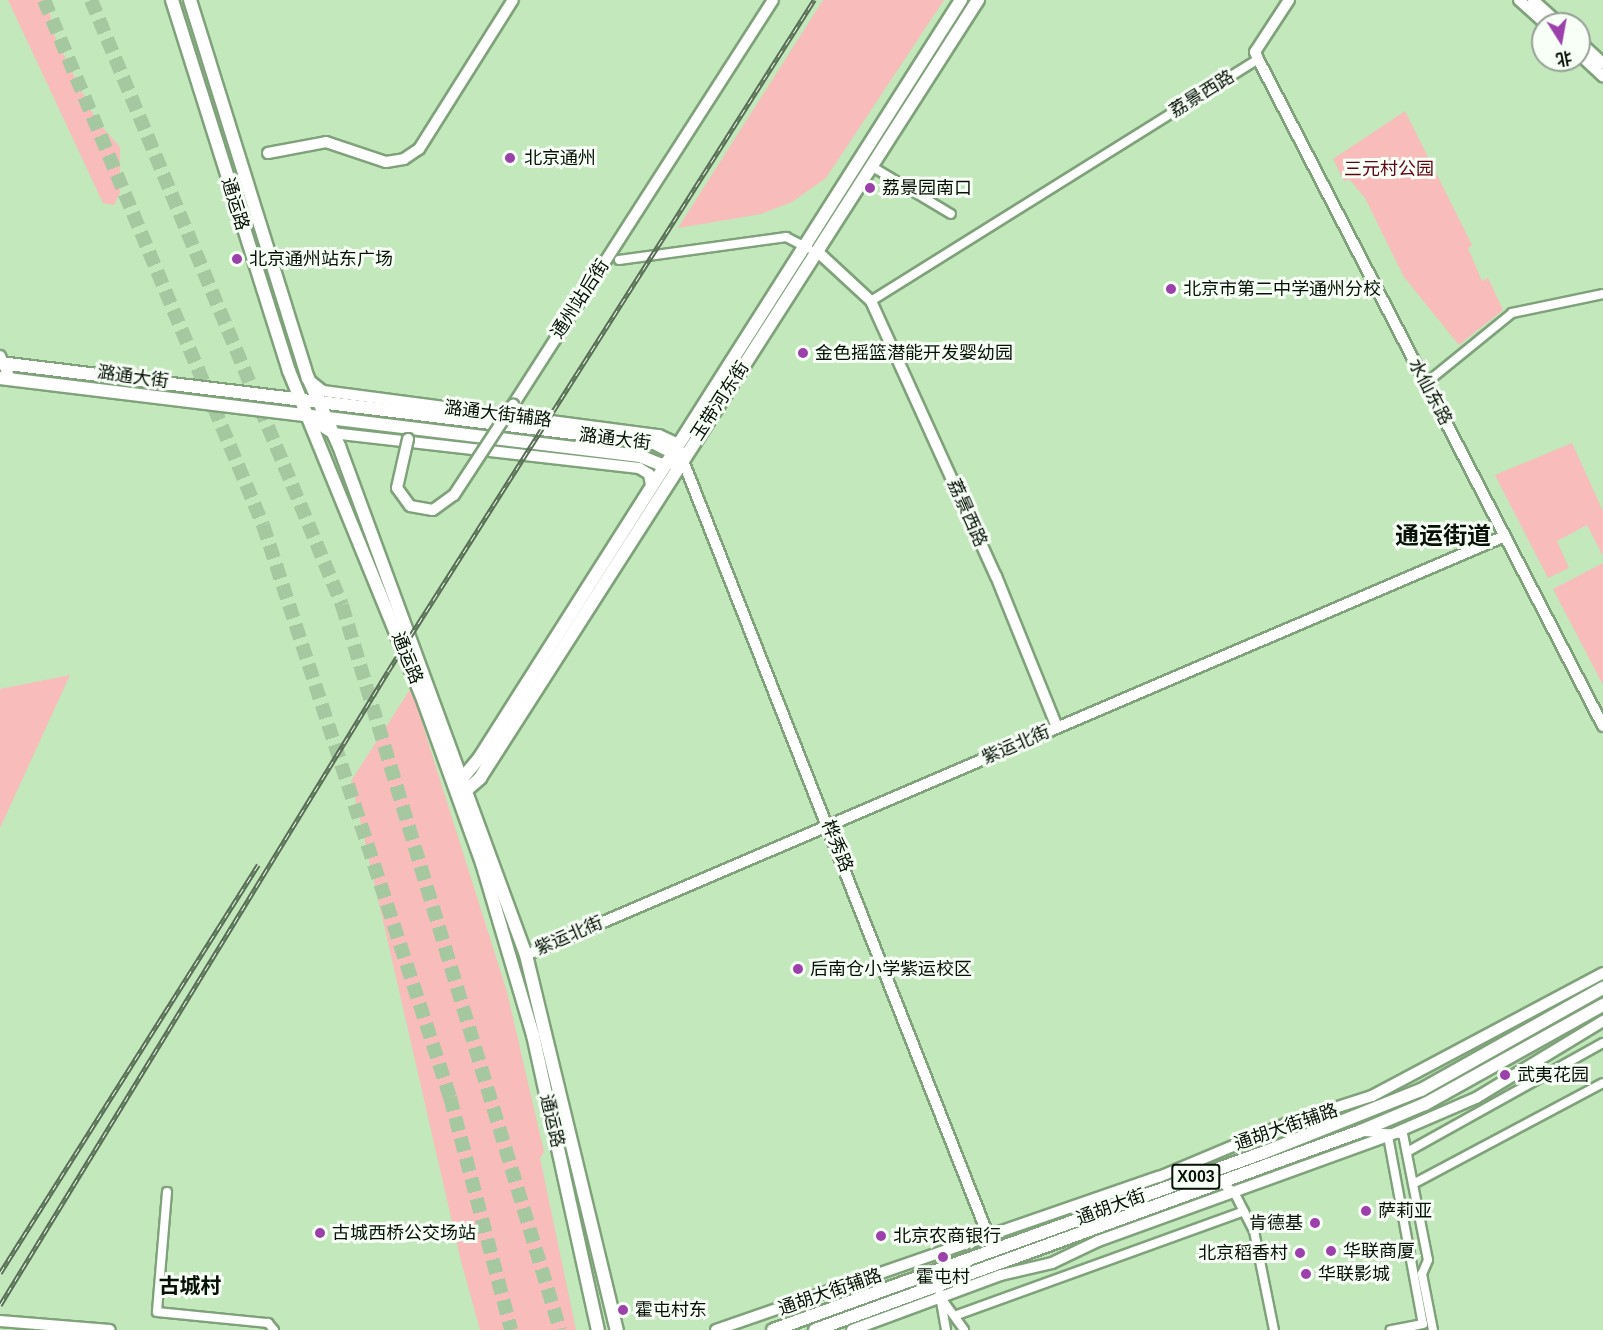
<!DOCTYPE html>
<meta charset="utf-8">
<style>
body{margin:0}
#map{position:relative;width:1603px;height:1330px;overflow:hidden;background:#c2e8bc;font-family:Arial,"Noto Sans SC",sans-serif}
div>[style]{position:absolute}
.green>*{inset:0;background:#f8bcba}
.highway-tunnel>*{height:14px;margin-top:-7px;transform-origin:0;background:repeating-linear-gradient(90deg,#a6c8a1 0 14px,transparent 0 21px)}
.roads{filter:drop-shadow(2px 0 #7fa27a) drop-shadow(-2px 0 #7fa27a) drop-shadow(0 2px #7fa27a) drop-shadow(0 -2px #7fa27a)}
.street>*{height:8px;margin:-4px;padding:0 4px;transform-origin:4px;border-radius:4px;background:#fff}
.secondary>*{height:10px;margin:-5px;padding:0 5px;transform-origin:5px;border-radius:5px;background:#fff}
.primary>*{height:12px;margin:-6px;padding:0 6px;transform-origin:6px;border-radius:6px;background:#fff}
.rail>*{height:4.5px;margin-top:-2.25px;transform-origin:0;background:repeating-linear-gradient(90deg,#f7fff6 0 7px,#586f55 0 14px);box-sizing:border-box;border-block:2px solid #586f55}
.bridges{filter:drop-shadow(2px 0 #7fa27a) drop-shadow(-2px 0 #7fa27a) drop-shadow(0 2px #7fa27a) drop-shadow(0 -2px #7fa27a)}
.secondary-bridge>*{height:10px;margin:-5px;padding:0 5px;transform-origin:5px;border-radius:5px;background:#fff}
.dots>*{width:16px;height:16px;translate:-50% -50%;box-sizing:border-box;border:3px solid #f7fff6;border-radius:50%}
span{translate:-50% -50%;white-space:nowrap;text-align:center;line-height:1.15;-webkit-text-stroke:6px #f7fff6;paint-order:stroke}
.shield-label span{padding:2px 4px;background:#f7fff6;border:2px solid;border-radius:4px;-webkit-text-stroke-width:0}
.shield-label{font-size:16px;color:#061205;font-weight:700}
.street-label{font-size:18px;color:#061205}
.poi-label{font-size:18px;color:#061205}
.left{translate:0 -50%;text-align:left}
.right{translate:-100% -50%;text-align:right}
.park-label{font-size:18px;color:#600613}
.quarter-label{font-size:21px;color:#061205;font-weight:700}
.district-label{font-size:24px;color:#061205;font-weight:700}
.north{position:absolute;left:1531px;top:12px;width:60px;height:60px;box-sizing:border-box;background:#f7fff6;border:2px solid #97a096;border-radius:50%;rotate:169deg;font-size:16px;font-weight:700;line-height:24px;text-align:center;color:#061205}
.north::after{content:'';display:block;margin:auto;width:21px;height:27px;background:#9c41ac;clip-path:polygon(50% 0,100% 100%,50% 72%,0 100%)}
</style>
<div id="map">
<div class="green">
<div style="clip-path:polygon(8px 0,47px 0,55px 37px,96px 120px,120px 147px,120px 193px,114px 205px,103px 203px)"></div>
<div style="clip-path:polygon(823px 0,944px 0,826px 178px,792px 202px,761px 214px,678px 228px)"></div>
<div style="clip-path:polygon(1405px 111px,1472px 245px,1468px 248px,1482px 281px,1488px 278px,1503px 310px,1459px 345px,1404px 277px,1365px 198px,1349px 179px,1344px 181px,1333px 159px)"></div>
<div style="clip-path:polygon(1572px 443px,1603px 511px,1603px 556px,1587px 525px,1557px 541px,1569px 568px,1548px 578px,1495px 475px)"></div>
<div style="clip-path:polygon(1603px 563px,1603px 685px,1553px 589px)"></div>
<div style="clip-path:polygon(70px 675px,0 828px,0 689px)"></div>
<div style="clip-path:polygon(411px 688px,507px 992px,544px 1152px,540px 1158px,576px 1330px,480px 1330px,461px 1261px,351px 781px)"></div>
</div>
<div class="highway-tunnel">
<div style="left:44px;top:0;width:569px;rotate:67.36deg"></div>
<div style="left:263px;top:525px;width:602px;rotate:71.9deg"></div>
<div style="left:450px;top:1097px;width:241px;rotate:75.3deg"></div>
<div style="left:91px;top:0;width:655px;rotate:67.47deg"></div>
<div style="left:342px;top:605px;width:757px;rotate:73.26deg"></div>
</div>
<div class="roads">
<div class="street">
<div style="left:871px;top:166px;width:93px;rotate:31deg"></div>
<div style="left:619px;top:260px;width:169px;rotate:-7.8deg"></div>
<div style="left:786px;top:237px;width:25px;rotate:27deg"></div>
<div style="left:871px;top:301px;width:456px;rotate:-32deg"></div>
<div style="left:1426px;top:383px;width:111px;rotate:-39.1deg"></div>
<div style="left:1512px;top:313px;width:93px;rotate:-11.8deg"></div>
<div style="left:1363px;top:1132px;width:40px;rotate:2.9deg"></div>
<div style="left:1403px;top:1134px;width:128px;rotate:78.8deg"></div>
<div style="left:1428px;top:1260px;width:15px;rotate:113deg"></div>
<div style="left:1422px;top:1274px;width:57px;rotate:78.9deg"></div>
<div style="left:1388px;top:1136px;width:191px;rotate:79.5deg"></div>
<div style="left:1423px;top:1324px;width:33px;rotate:169deg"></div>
<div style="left:1407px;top:1152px;width:224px;rotate:-29.1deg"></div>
<div style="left:1220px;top:1182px;width:17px;rotate:36deg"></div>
<div style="left:1234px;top:1192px;width:44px;rotate:62.9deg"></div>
<div style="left:1254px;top:1231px;width:101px;rotate:78.6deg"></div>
<div style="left:1413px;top:1184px;width:215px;rotate:-28deg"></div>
<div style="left:167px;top:1192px;width:120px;rotate:94.8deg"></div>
<div style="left:157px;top:1312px;width:112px;rotate:5.7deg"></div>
<div style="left:268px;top:1323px;width:9px;rotate:49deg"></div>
<div style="left:938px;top:1284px;width:47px;rotate:80.1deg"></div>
<div style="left:941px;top:1298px;width:39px;rotate:54deg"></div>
<div style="left:957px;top:1315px;width:305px;rotate:-19.9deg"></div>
</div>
<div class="secondary">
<div style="left:1289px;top:0;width:62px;rotate:123.2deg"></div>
<div style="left:1255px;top:52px;width:8px;rotate:67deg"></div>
<div style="left:1258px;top:59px;width:751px;rotate:62.65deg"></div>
<div style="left:1519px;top:0;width:36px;rotate:42deg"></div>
<div style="left:1533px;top:0;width:36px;rotate:42deg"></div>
<div style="left:1579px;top:41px;width:33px;rotate:43deg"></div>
<div style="left:1579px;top:54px;width:33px;rotate:43deg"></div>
<div style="left:268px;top:153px;width:59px;rotate:-10.7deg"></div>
<div style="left:326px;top:142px;width:63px;rotate:18.4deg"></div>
<div style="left:386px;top:162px;width:18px;rotate:-9deg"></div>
<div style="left:404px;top:159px;width:18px;rotate:-34deg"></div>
<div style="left:419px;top:149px;width:176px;rotate:-57.8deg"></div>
<div style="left:818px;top:252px;width:72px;rotate:42.8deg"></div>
<div style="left:871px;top:301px;width:302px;rotate:65.6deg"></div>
<div style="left:996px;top:576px;width:163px;rotate:68deg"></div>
<div style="left:0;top:356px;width:24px;rotate:66deg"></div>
<div style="left:309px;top:380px;width:18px;rotate:38deg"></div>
<div style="left:323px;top:391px;width:339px;rotate:7.5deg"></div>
<div style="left:659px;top:435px;width:19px;rotate:25deg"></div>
<div style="left:676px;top:443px;width:851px;rotate:68.5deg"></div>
<div style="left:513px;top:405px;width:481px;rotate:-57.3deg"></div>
<div style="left:308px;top:418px;width:28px;rotate:32deg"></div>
<div style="left:332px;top:433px;width:309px;rotate:6.5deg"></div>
<div style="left:639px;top:468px;width:12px;rotate:31deg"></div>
<div style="left:649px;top:474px;width:11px;rotate:80deg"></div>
<div style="left:526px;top:955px;width:1065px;rotate:-23.17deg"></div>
<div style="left:0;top:1321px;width:110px;rotate:4.7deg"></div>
<div style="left:716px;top:1330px;width:469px;rotate:-19.1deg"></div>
<div style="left:1159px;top:1177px;width:140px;rotate:-22.7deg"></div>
<div style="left:1288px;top:1123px;width:88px;rotate:-17.8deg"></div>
<div style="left:1372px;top:1096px;width:262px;rotate:-28deg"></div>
<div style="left:852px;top:1330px;width:159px;rotate:-20.3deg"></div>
<div style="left:1001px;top:1275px;width:52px;rotate:-13.2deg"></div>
<div style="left:1052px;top:1263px;width:51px;rotate:-25.6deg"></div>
<div style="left:1098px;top:1241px;width:308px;rotate:-19.9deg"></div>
<div style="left:1388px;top:1136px;width:96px;rotate:-23.4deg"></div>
<div style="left:1476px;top:1098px;width:149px;rotate:-31.2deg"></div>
</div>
<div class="primary">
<div style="left:172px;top:0;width:389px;rotate:72.5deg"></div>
<div style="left:289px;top:371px;width:357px;rotate:67.8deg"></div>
<div style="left:424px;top:702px;width:171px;rotate:70.2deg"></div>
<div style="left:482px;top:863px;width:179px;rotate:73.5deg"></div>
<div style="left:533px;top:1035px;width:302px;rotate:77.6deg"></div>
<div style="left:190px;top:0;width:396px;rotate:72.7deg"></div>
<div style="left:308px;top:378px;width:75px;rotate:65.5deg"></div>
<div style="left:339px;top:446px;width:542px;rotate:69.83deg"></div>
<div style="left:526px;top:955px;width:386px;rotate:76.4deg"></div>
<div style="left:0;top:363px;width:659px;rotate:6.97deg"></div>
<div style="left:654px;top:443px;width:33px;rotate:27deg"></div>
<div style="left:683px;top:458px;width:22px;rotate:162deg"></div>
<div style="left:662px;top:465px;width:24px;rotate:-158deg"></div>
<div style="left:640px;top:456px;width:645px;rotate:-173.05deg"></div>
<div style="left:460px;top:781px;width:31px;rotate:-50deg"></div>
<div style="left:480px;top:757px;width:897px;rotate:-57.57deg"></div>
<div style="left:463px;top:793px;width:23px;rotate:-41deg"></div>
<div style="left:480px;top:778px;width:924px;rotate:-57.38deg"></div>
<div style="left:773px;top:1330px;width:523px;rotate:-19.89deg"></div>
<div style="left:1265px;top:1152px;width:168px;rotate:-21.7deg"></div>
<div style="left:1421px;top:1090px;width:209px;rotate:-29.3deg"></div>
<div style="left:815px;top:1330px;width:581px;rotate:-20.03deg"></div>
<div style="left:1361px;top:1131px;width:69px;rotate:-22.9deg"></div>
<div style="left:1425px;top:1104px;width:204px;rotate:-29.1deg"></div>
</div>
</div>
<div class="rail">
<div style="left:0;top:1273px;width:483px;rotate:-57.7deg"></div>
<div style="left:0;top:1305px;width:743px;rotate:-58.53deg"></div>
<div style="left:388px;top:671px;width:795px;rotate:-57.59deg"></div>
</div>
<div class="bridges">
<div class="secondary-bridge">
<div style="left:408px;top:439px;width:50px;rotate:102.7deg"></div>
<div style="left:397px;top:488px;width:22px;rotate:54deg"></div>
<div style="left:410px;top:506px;width:23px;rotate:10deg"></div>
<div style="left:433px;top:510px;width:26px;rotate:-36deg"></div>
<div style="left:454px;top:495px;width:108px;rotate:-56.8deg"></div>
</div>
</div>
<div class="dots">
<div style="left:510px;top:158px;background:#9c41ac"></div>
<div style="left:870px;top:188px;background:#9c41ac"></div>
<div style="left:237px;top:259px;background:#9c41ac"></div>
<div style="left:1171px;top:289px;background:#9c41ac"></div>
<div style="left:803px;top:353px;background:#9c41ac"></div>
<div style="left:798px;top:969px;background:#9c41ac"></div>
<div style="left:1505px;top:1075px;background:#9c41ac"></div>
<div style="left:1366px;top:1211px;background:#9c41ac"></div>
<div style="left:1315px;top:1223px;background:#9c41ac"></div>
<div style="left:320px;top:1233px;background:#9c41ac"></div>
<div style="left:881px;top:1236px;background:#9c41ac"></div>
<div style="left:1331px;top:1251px;background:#9c41ac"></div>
<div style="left:1300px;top:1253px;background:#9c41ac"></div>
<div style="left:943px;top:1257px;background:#9c41ac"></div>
<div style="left:1306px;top:1274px;background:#9c41ac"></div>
<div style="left:623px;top:1310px;background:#9c41ac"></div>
</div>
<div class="shield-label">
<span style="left:1196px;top:1177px">X003</span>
</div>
<div class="street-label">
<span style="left:1202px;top:94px;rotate:-32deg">荔景西路</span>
<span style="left:235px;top:204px;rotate:73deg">通运路</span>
<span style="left:580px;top:299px;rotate:-57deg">通州站后街</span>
<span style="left:133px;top:377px;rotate:8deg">潞通大街</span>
<span style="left:1430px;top:392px;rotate:62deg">水仙东路</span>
<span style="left:720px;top:401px;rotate:-57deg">玉带河东街</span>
<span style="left:498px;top:414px;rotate:7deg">潞通大街辅路</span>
<span style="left:615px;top:439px;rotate:7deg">潞通大街</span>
<span style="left:967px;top:513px;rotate:66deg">荔景西路</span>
<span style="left:407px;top:658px;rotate:68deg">通运路</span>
<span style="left:1016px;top:745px;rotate:-23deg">紫运北街</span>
<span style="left:837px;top:846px;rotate:68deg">桦秀路</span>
<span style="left:569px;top:936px;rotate:-23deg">紫运北街</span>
<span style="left:552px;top:1121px;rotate:77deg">通运路</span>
<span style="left:1286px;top:1127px;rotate:-19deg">通胡大街辅路</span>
<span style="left:1111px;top:1207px;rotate:-20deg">通胡大街</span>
<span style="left:830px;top:1292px;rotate:-19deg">通胡大街辅路</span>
</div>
<div class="poi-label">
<span class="left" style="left:524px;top:158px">北京通州</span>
<span class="left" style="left:882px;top:188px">荔景园南口</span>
<span class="left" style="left:249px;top:259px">北京通州站东广场</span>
<span class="left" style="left:1183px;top:289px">北京市第二中学通州分校</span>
<span class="left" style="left:815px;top:353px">金色摇篮潜能开发婴幼园</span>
<span class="left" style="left:810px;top:969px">后南仓小学紫运校区</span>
<span class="left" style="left:1517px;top:1075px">武夷花园</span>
<span class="left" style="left:1378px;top:1211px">萨莉亚</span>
<span class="right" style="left:1303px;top:1223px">肯德基</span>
<span class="left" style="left:332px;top:1233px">古城西桥公交场站</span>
<span class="left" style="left:893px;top:1236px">北京农商银行</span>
<span class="left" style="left:1343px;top:1251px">华联商厦</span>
<span class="right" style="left:1288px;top:1253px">北京稻香村</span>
<span class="left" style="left:1318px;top:1274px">华联影城</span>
<span style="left:943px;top:1277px">霍屯村</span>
<span class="left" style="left:635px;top:1310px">霍屯村东</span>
</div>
<div class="park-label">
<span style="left:1389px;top:169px">三元村公园</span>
</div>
<div class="quarter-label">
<span style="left:190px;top:1286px">古城村</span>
</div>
<div class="district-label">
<span style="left:1443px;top:536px">通运街道</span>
</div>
<div class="north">北</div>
</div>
